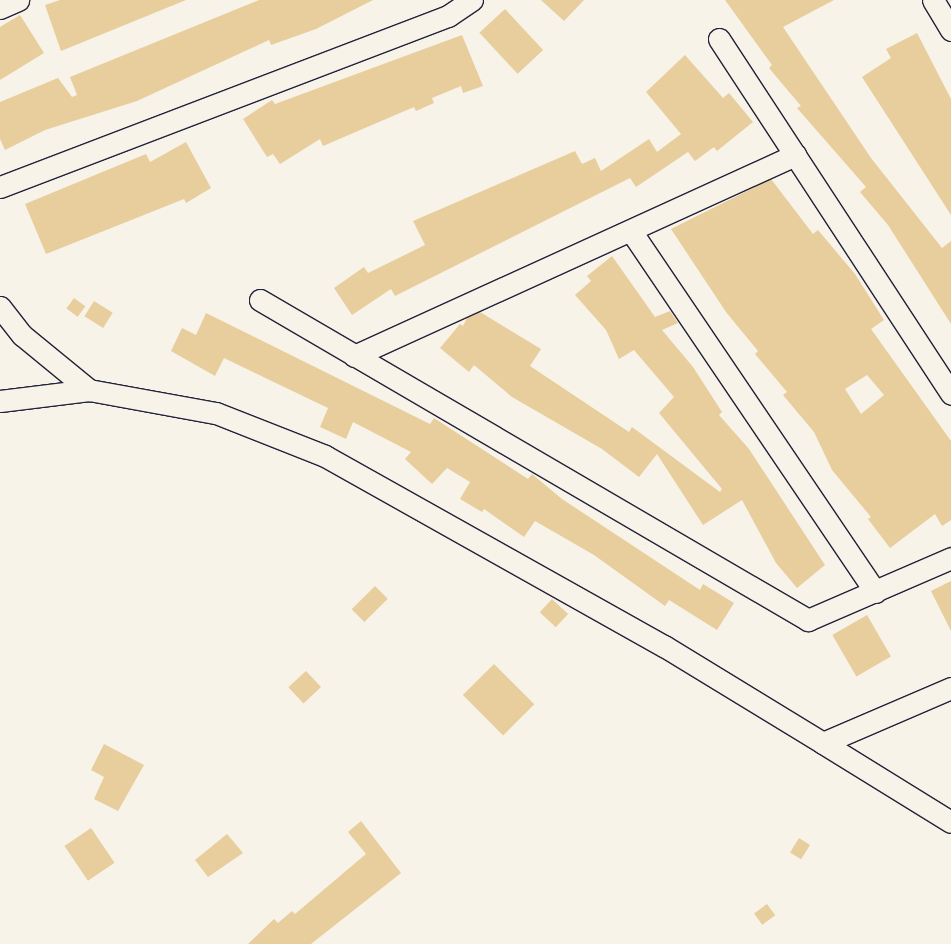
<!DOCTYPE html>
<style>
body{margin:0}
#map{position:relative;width:951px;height:944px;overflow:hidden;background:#f7f3e8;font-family:"Playpen Sans",sans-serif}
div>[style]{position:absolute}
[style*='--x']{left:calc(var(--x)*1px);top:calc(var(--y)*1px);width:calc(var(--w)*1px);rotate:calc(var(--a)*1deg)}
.building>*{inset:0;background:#e8cd9d;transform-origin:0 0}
.roads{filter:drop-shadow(1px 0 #22223b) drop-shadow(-1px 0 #22223b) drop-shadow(0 1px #22223b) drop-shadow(0 -1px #22223b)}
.minor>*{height:21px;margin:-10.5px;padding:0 10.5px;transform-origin:10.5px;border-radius:10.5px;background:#f7f3e8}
span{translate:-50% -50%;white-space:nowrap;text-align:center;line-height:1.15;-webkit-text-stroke:4px #f7f3e8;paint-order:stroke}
</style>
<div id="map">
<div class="building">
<i style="clip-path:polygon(60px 0,186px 0,61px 51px,45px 5px)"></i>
<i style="clip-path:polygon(259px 0,373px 0,316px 29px,271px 45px,269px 40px,137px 101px,45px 130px,5px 150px,0 139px,0 102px,58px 78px,72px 97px,77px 95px,70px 77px)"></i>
<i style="clip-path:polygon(541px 0,584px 0,564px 21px)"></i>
<i style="clip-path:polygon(725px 0,834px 0,783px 27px,871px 158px,942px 248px,951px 241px,951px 324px,888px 225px,860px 192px,866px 187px,797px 108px,801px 106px,769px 68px,772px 65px)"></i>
<i style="left:505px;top:9px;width:56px;height:35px;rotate:47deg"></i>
<i style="clip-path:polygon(20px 15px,44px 53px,0 80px,0 27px)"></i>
<i style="clip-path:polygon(917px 33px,951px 99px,951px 215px,862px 77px,891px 58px,886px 49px)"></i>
<i style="clip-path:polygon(462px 35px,483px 86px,463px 93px,461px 86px,432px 98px,434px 103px,416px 111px,414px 107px,323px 146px,320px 139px,280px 164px,273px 154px,267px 157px,243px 119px,272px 100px,275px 104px)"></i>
<i style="clip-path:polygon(685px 55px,723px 98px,729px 93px,753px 122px,717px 151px,714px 147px,695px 161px,688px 152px,636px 187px,630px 178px,395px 296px,391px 289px,352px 315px,334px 288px,364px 267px,368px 273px,425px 245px,413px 221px,575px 151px,582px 164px,595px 158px,601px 171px,649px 139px,657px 152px,681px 134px,646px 92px)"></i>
<i style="clip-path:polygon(186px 142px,211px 188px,186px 203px,184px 199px,46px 254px,25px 204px,146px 154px,150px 162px)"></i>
<i style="clip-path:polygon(evenodd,771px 179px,813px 234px,818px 230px,855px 274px,884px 320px,871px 329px,951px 441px,951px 520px,942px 526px,935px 514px,890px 548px,868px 519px,871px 517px,832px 470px,814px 432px,783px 395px,787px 392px,755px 354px,758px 351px,726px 312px,671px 229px,771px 179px,867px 375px,884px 395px,861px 414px,845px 389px,867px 375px)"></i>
<i style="clip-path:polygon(612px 256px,655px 317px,670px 311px,678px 323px,662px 330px,693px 367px,722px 412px,719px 415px,749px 449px,825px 565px,797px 588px,776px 563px,742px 500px,703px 525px,657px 454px,639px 477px,602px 449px,512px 397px,474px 365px,469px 372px,440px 348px,460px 324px,463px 326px,467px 318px,480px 312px,541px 349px,530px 366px,629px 432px,632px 427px,720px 492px,722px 489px,659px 413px,674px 397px,634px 350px,619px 359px,606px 330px,575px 295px,591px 281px,587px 276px)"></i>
<i style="left:74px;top:298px;width:14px;height:13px;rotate:36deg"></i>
<i style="left:94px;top:301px;width:22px;height:18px;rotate:32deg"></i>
<i style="clip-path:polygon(206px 313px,430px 424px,434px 418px,528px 479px,532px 474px,562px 499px,700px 590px,703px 584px,734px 603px,717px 630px,669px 600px,665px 606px,594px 555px,535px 521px,524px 537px,484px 509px,482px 512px,460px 499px,470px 482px,447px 468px,432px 484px,405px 459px,411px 452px,353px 422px,346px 439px,320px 427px,328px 408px,224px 358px,215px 376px,171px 351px,182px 328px,196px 335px)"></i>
<i style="clip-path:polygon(951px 581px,951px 631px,931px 591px)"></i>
<i style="left:375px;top:586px;width:18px;height:33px;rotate:45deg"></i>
<i style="left:552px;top:599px;width:22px;height:18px;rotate:43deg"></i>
<i style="left:867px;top:615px;width:48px;height:40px;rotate:60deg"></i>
<i style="left:494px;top:664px;width:57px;height:44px;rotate:45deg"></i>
<i style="left:306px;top:671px;width:22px;height:24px;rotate:47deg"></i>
<i style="clip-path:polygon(104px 744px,144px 765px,118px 811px,94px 799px,104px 777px,91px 770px)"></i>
<i style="clip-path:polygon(361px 821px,401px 873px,311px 944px,248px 944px,274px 919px,278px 923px,292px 911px,295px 914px,366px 854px,348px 832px)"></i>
<i style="left:91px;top:828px;width:42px;height:32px;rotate:56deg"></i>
<i style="clip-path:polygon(227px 834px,243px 853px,208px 877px,195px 860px)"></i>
<i style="left:799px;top:838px;width:13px;height:17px;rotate:32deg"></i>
<i style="left:767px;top:904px;width:14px;height:16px;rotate:54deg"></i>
</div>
<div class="roads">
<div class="minor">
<i style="--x:933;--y:0;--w:35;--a:59"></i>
<i style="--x:0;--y:8;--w:20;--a:-24"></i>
<i style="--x:719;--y:39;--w:424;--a:56.8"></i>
<i style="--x:0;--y:187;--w:480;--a:-20.9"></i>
<i style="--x:448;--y:16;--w:29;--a:-34"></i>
<i style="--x:631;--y:231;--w:436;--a:55.9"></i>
<i style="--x:260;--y:300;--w:635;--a:30.28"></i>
<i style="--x:808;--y:620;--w:156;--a:-23.4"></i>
<i style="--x:0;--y:307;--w:36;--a:52"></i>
<i style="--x:22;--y:335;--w:87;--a:39.4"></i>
<i style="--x:354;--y:356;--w:485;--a:-24.5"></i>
<i style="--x:0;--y:401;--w:90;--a:-7"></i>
<i style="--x:89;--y:390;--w:129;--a:10.3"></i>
<i style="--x:216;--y:413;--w:117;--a:21.5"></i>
<i style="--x:325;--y:456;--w:389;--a:29.3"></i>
<i style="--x:664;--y:646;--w:186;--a:31.4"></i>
<i style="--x:823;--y:743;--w:139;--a:-23.3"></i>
<i style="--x:823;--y:743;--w:150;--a:31.7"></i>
</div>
</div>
</div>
